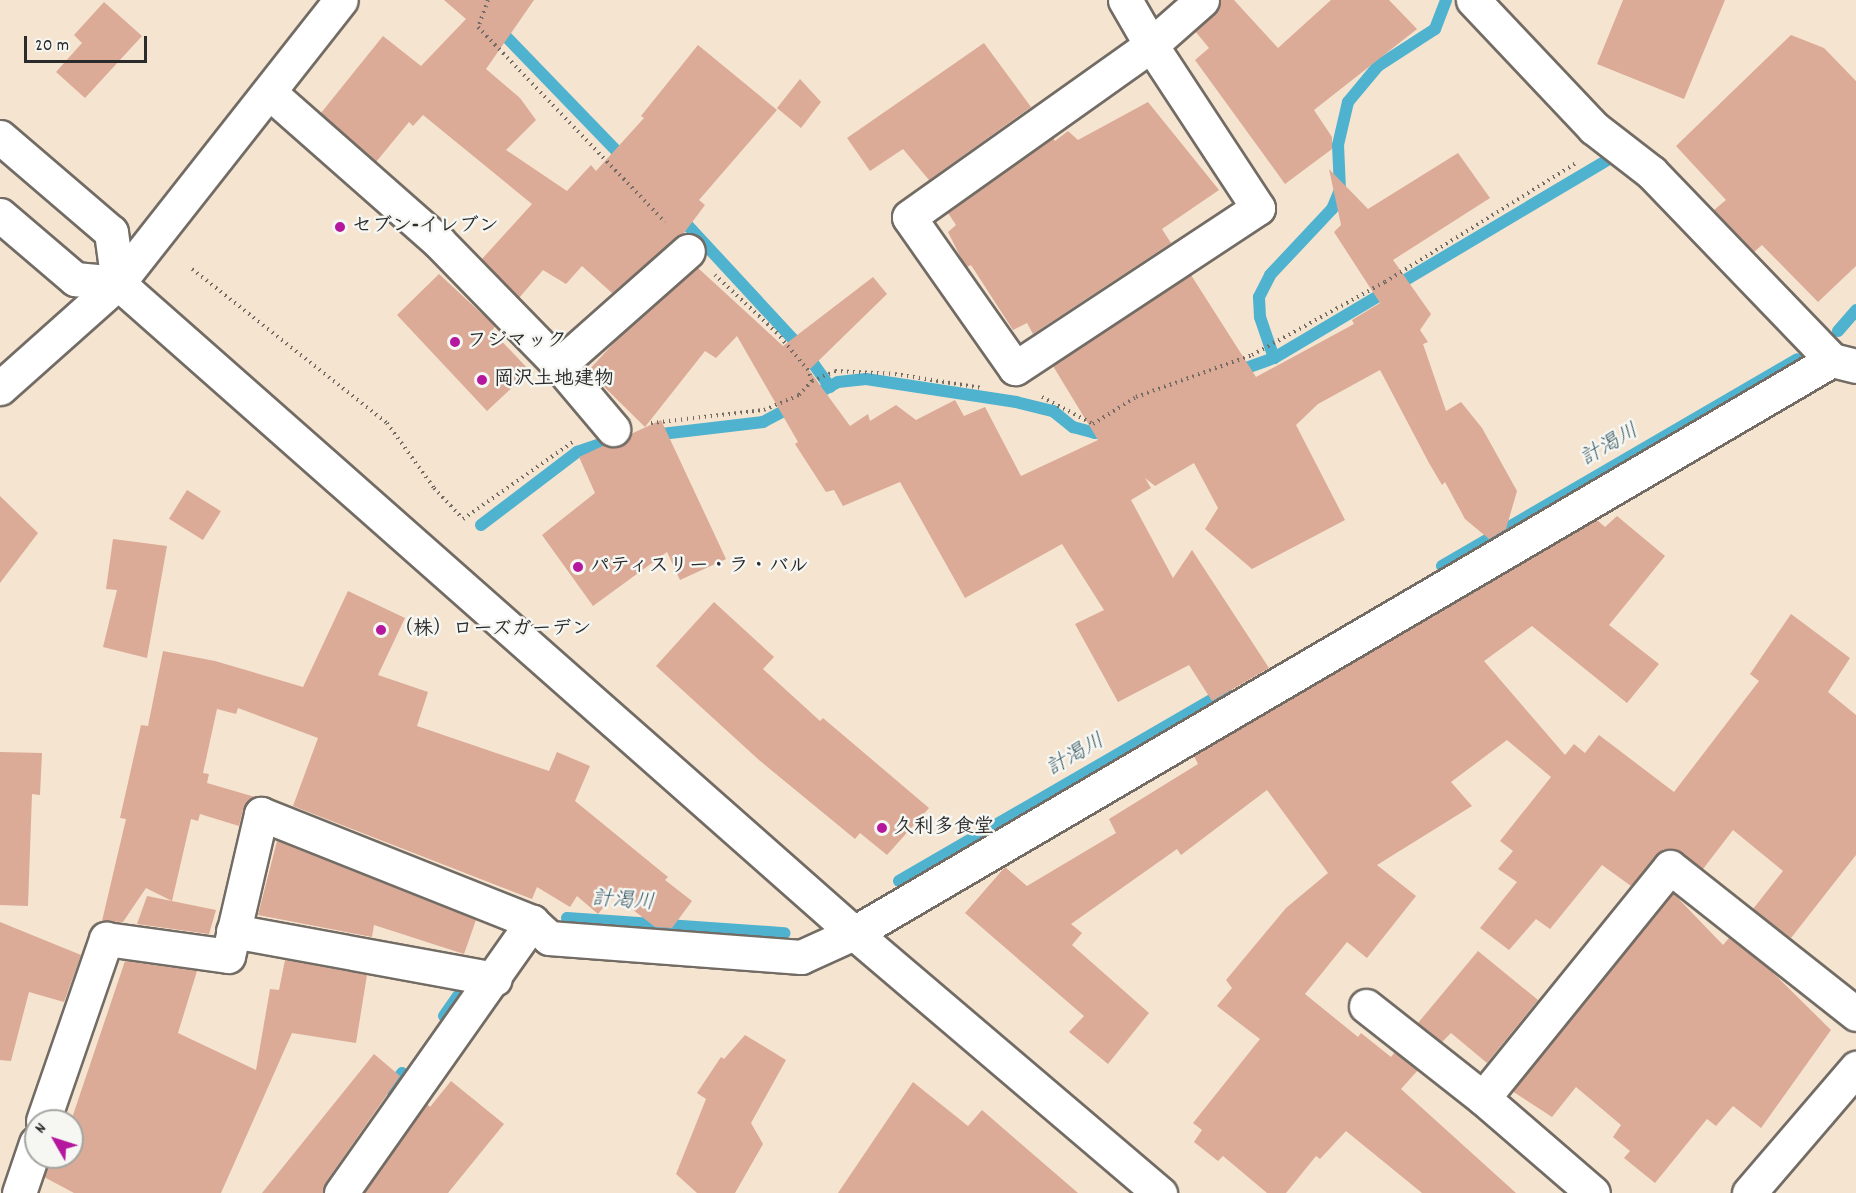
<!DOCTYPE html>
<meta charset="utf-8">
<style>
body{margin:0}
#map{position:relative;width:1856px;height:1193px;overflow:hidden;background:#f5e4d0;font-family:Dekko,"Klee One",sans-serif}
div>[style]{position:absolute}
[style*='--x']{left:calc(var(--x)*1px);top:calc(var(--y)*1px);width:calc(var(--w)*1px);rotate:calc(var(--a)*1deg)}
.stream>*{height:12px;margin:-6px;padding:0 6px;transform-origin:6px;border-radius:6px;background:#4fb2ce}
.building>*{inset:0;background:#dbab97;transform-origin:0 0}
.path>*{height:4px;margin-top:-2px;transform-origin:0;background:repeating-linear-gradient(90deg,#726c65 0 1.5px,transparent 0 6px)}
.roads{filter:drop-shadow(2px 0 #726c65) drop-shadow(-2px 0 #726c65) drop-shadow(0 2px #726c65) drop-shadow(0 -2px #726c65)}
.minor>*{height:33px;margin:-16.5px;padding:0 16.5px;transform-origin:16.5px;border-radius:16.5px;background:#fff}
.dots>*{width:16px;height:16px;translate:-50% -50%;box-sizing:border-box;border:3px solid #f6f6f2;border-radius:50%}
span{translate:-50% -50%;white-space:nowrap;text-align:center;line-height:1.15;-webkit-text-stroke:5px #f6f6f2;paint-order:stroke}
.poi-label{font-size:20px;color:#2b2b2b;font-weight:700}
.left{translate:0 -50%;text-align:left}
.water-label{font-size:21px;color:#385a64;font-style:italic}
.north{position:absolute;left:24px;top:1109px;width:60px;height:60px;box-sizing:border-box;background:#f6f6f2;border:2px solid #a5a5a2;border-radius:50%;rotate:309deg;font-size:16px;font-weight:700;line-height:24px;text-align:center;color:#2b2b2b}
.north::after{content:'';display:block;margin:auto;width:21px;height:27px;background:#b5179e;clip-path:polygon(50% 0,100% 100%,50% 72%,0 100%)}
.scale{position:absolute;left:24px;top:36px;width:123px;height:27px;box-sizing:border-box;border:3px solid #2b2b2b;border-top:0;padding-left:8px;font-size:18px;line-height:21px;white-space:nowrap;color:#2b2b2b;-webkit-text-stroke:4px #f6f6f2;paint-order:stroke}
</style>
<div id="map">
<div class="stream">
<i style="--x:503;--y:0;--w:25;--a:113"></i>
<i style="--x:493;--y:23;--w:193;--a:46"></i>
<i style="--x:678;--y:215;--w:187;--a:47.2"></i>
<i style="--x:805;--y:352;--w:43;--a:54.5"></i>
<i style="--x:1838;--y:331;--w:28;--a:-49"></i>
<i style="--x:1274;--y:358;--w:390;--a:-30.7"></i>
<i style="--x:1235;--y:372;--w:41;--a:-19.7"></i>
<i style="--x:1274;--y:358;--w:43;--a:-108.9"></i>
<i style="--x:1260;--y:317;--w:20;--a:-93"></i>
<i style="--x:1259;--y:297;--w:25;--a:-63"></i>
<i style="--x:1270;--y:275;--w:91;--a:-46.8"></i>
<i style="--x:1332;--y:209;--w:21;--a:-67"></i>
<i style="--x:1340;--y:190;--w:45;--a:-92.5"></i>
<i style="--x:1338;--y:145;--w:44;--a:-76.9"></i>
<i style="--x:1348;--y:102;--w:47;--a:-50.2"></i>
<i style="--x:1378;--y:66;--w:68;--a:-33"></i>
<i style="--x:1435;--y:29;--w:31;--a:-69"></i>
<i style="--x:809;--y:398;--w:33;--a:-29"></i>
<i style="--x:838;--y:382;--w:28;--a:-6"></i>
<i style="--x:866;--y:379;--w:152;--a:8.7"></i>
<i style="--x:1016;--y:402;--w:38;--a:14"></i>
<i style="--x:1053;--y:411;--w:26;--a:39"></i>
<i style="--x:1073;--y:427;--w:23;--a:15"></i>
<i style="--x:1095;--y:433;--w:13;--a:-27"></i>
<i style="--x:653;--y:435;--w:111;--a:-6.7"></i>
<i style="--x:763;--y:422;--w:34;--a:-28"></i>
<i style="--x:481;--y:525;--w:121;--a:-37.2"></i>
<i style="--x:577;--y:452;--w:43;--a:-18.9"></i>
<i style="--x:1442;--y:566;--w:411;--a:-30.2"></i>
<i style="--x:899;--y:881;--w:377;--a:-30.1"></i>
<i style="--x:567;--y:918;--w:218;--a:4"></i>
<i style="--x:444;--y:1016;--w:28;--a:-55"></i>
<i style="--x:390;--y:1089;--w:20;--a:-53"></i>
</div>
<div class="building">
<i style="clip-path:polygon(444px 0,534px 0,486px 69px,520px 98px,536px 120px,506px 150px,567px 191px,591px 165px,596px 171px,644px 118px,641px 116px,698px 45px,777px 110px,699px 200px,705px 205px,684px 233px,612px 293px,582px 266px,566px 284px,543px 270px,519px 298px,482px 259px,532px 204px,423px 115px,413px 126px,409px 122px,376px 162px,321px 113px,383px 36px,421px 66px,466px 19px)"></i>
<i style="clip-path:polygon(1220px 0,1234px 0,1278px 48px,1331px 0,1389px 0,1417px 29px,1314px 110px,1332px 137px,1332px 149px,1285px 184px,1195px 60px,1209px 48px,1195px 31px,1215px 14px)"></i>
<i style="clip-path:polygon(1623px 0,1725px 0,1684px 99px,1597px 64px)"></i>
<i style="clip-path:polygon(104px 2px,142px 36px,85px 98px,56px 72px,82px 43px,74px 35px)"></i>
<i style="clip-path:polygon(1791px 35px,1824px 48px,1856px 81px,1856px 266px,1818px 302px,1762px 245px,1754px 252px,1714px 210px,1726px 200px,1676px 146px)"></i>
<i style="clip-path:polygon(984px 43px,1031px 107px,929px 180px,903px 149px,870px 171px,847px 138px)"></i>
<i style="clip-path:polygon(800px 79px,821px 102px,801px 128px,777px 108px)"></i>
<i style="clip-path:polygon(1148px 102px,1219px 190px,1162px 229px,1171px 243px,1033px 334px,1027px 323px,1013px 330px,971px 265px,967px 267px,963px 262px,948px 232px,956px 225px,948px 213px,1053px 138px,1055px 141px,1068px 131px,1078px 140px)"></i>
<i style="clip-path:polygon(1458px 153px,1490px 198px,1393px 260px,1431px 314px,1420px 330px,1428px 342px,1423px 344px,1446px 411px,1461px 402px,1482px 428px,1517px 491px,1506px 529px,1489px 539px,1465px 519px,1445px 482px,1442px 485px,1429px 463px,1380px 370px,1318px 404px,1296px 425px,1345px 520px,1252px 569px,1205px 529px,1218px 508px,1194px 463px,1155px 486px,1145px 478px,1151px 488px,1131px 500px,1173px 578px,1192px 550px,1269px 668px,1212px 701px,1189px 665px,1118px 702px,1075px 624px,1104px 610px,1062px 544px,965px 598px,900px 482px,843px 506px,834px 490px,826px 492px,795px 444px,798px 442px,737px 336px,716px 358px,705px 351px,645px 427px,588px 371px,622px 334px,698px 268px,783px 346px,873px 277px,887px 294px,809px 370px,850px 426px,868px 414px,870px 421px,896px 405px,916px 420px,955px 400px,964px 416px,985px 407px,1021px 476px,1098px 440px,1053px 366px,1191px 275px,1256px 377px,1354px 324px,1352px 320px,1380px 303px,1334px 232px,1341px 225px,1329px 169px,1368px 209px)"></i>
<i style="clip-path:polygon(439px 274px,495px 326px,492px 331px,530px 371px,487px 411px,397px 315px)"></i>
<i style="clip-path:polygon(661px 420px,726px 559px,680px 580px,667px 552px,593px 606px,542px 535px,595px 493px,579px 457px,605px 445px,617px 447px,631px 434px)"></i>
<i style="left:187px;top:490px;width:40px;height:34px;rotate:32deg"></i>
<i style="clip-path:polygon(0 496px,38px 533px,0 583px)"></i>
<i style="clip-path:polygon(1617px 516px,1665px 556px,1609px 625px,1659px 664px,1627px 703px,1532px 626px,1484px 661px,1565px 755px,1574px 744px,1585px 753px,1599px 735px,1674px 792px,1759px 681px,1750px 674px,1791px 614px,1850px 658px,1828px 692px,1856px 715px,1856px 855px,1791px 938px,1753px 909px,1783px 871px,1733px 830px,1703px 869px,1681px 852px,1664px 849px,1631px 886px,1602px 865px,1550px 929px,1536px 919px,1509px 950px,1480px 928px,1517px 882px,1498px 869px,1513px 851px,1500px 841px,1551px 777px,1507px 740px,1451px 782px,1472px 806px,1377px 865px,1416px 896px,1367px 958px,1347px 942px,1305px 994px,1358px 1037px,1361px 1033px,1391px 1057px,1395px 1052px,1418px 1070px,1401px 1089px,1516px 1193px,1422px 1193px,1346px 1131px,1320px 1159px,1316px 1156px,1286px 1193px,1267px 1193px,1223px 1156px,1218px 1161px,1194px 1142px,1202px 1130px,1193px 1123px,1260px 1039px,1217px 1006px,1232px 988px,1226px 980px,1286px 908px,1328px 873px,1267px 790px,1181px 855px,1177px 849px,1071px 924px,1082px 933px,1072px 945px,1149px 1013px,1108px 1064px,1069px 1032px,1084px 1016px,965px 913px,1005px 867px,1027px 886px,1116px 833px,1109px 819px,1198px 764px,1194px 756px,1597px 520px,1605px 527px)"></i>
<i style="clip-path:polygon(113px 539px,167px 546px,147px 658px,103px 647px,117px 590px,106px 589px)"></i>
<i style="clip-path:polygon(348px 591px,405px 618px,378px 675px,428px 692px,417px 726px,549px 771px,557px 752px,590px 766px,575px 801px,668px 877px,665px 880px,692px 901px,672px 928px,655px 927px,614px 895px,598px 914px,577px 896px,570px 907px,537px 887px,532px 899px,293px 806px,318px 738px,238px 708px,236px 714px,217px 709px,203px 773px,209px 774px,207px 783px,255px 797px,243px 809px,239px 826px,200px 814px,198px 821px,191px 819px,172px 901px,146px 888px,123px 922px,102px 921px,126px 819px,120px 818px,141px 725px,148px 726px,163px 651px,215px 661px,303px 687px)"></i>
<i style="clip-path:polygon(714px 602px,774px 657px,763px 669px,820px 721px,823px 718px,929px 808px,887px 855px,860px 833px,855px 839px,759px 760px,656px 666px)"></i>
<i style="clip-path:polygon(0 752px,42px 753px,40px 795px,32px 794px,28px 906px,0 905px)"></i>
<i style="clip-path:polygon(277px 841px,476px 920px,464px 954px,374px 925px,372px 937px,258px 915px)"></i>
<i style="clip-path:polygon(1673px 893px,1723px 945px,1729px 938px,1768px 968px,1831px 1030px,1761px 1128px,1733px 1106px,1716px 1126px,1707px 1119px,1655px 1183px,1624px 1158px,1630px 1151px,1613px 1137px,1621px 1125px,1576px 1087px,1552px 1117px,1512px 1091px)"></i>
<i style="clip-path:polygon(147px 896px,216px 910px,209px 934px,137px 924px)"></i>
<i style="clip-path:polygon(0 922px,81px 955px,64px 1002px,29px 992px,11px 1061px,0 1060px)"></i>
<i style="clip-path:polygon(1478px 951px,1538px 1000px,1487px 1063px,1451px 1033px,1442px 1042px,1418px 1023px)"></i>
<i style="clip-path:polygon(285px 960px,367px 975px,356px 1043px,292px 1033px,221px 1193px,74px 1193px,44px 1177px,51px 1157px,72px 1157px,72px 1121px,67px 1121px,71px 1121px,125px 961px,197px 971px,178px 1033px,256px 1070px,270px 989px,279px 990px)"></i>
<i style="clip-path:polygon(745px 1035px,786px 1060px,751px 1123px,763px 1144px,735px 1193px,697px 1193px,676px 1174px,706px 1099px,697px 1093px,721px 1057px,724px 1059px)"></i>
<i style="clip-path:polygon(374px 1054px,400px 1076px,326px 1182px,323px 1193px,262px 1193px)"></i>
<i style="clip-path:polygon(451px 1081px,504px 1124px,448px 1193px,364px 1193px,427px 1104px,430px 1107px)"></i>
<i style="clip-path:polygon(913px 1082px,968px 1126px,982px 1110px,1078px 1193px,838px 1193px)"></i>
</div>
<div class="path">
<i style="--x:488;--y:0;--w:29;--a:110"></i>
<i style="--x:478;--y:27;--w:270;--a:46.2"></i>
<i style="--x:192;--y:269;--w:248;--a:38.3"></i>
<i style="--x:387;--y:423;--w:80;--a:54.1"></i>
<i style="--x:434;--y:488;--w:42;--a:46.9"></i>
<i style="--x:463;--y:519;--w:136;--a:-35.1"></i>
<i style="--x:812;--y:381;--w:25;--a:-23"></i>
<i style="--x:835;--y:371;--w:60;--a:2.9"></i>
<i style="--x:895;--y:374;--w:88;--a:9.1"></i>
<i style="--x:1042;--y:397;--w:58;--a:27.9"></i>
<i style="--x:1093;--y:424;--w:51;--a:-32.1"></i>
<i style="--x:1136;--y:397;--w:123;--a:-19.9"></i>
<i style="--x:1252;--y:355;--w:152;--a:-28.8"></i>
<i style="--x:1385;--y:282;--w:227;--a:-31.9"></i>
<i style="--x:651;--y:423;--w:114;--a:-6.6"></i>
<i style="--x:764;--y:410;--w:38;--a:-23"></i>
<i style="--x:799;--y:395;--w:19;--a:-47"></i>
<i style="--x:812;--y:381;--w:12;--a:-110"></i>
<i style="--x:808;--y:370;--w:48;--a:-130"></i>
<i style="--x:777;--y:333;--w:85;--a:-136.9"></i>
</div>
<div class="roads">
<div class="minor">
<i style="--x:1125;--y:0;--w:52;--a:60"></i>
<i style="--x:1151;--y:45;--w:195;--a:56.7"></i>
<i style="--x:1258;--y:208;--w:291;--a:146.6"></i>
<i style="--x:1015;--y:368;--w:184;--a:-125.1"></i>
<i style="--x:909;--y:217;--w:297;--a:-35.4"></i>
<i style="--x:1151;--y:45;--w:68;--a:-41.4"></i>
<i style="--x:1473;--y:0;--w:176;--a:46.6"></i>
<i style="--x:1594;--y:128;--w:72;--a:37.7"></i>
<i style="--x:1651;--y:172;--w:261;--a:46.1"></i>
<i style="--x:1832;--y:360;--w:25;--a:14"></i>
<i style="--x:270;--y:93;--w:225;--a:41.4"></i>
<i style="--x:439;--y:242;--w:172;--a:45.7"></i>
<i style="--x:559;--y:365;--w:84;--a:49.8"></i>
<i style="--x:0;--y:137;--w:146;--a:40.6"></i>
<i style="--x:111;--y:232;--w:51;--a:82.2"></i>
<i style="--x:0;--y:215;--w:99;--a:40.5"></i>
<i style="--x:75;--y:279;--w:43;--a:5.3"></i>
<i style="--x:118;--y:283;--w:982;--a:41.45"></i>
<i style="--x:854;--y:933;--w:402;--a:40.4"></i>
<i style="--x:559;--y:365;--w:172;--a:-41.5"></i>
<i style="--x:0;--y:388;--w:158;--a:-41.7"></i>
<i style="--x:118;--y:283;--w:360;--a:-51.8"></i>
<i style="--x:233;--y:931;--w:266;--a:10.4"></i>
<i style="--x:1366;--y:1006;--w:149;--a:38.2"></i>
<i style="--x:1483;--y:1098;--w:145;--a:40.8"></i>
<i style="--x:1483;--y:1098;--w:297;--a:-51"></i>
<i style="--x:1670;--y:867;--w:237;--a:38.3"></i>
<i style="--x:43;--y:1121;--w:193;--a:-70.9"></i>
<i style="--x:106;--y:939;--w:123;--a:7.9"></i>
<i style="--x:228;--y:956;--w:146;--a:-76.9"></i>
<i style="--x:261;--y:814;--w:292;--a:21.7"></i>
<i style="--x:19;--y:1193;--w:53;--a:-71.2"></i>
<i style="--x:341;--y:1193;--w:332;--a:-54.8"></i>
<i style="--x:532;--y:922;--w:23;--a:43"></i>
<i style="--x:549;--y:938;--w:253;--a:4.3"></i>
<i style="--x:801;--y:957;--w:58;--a:-24.4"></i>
<i style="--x:854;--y:933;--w:1133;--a:-30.37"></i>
<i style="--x:1749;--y:1193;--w:165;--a:-49.4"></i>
</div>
</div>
<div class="dots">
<i style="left:340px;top:227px;background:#b5179e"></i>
<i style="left:455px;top:342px;background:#b5179e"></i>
<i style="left:482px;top:380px;background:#b5179e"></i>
<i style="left:578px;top:567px;background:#b5179e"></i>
<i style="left:381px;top:630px;background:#b5179e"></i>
<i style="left:882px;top:828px;background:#b5179e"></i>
</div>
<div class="poi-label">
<span class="left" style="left:352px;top:227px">セブン-イレブン</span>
<span class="left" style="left:467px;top:342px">フジマック</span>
<span class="left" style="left:494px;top:380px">岡沢土地建物</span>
<span class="left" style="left:590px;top:567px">パティスリー・ラ・バル</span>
<span class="left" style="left:393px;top:630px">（株）ローズガーデン</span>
<span class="left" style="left:894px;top:828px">久利多食堂</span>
</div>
<div class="water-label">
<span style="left:1610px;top:446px;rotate:-30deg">計渇川</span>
<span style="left:1076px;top:756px;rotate:-30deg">計渇川</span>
<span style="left:623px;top:902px;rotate:4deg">計渇川</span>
</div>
<div class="north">N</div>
<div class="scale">20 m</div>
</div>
